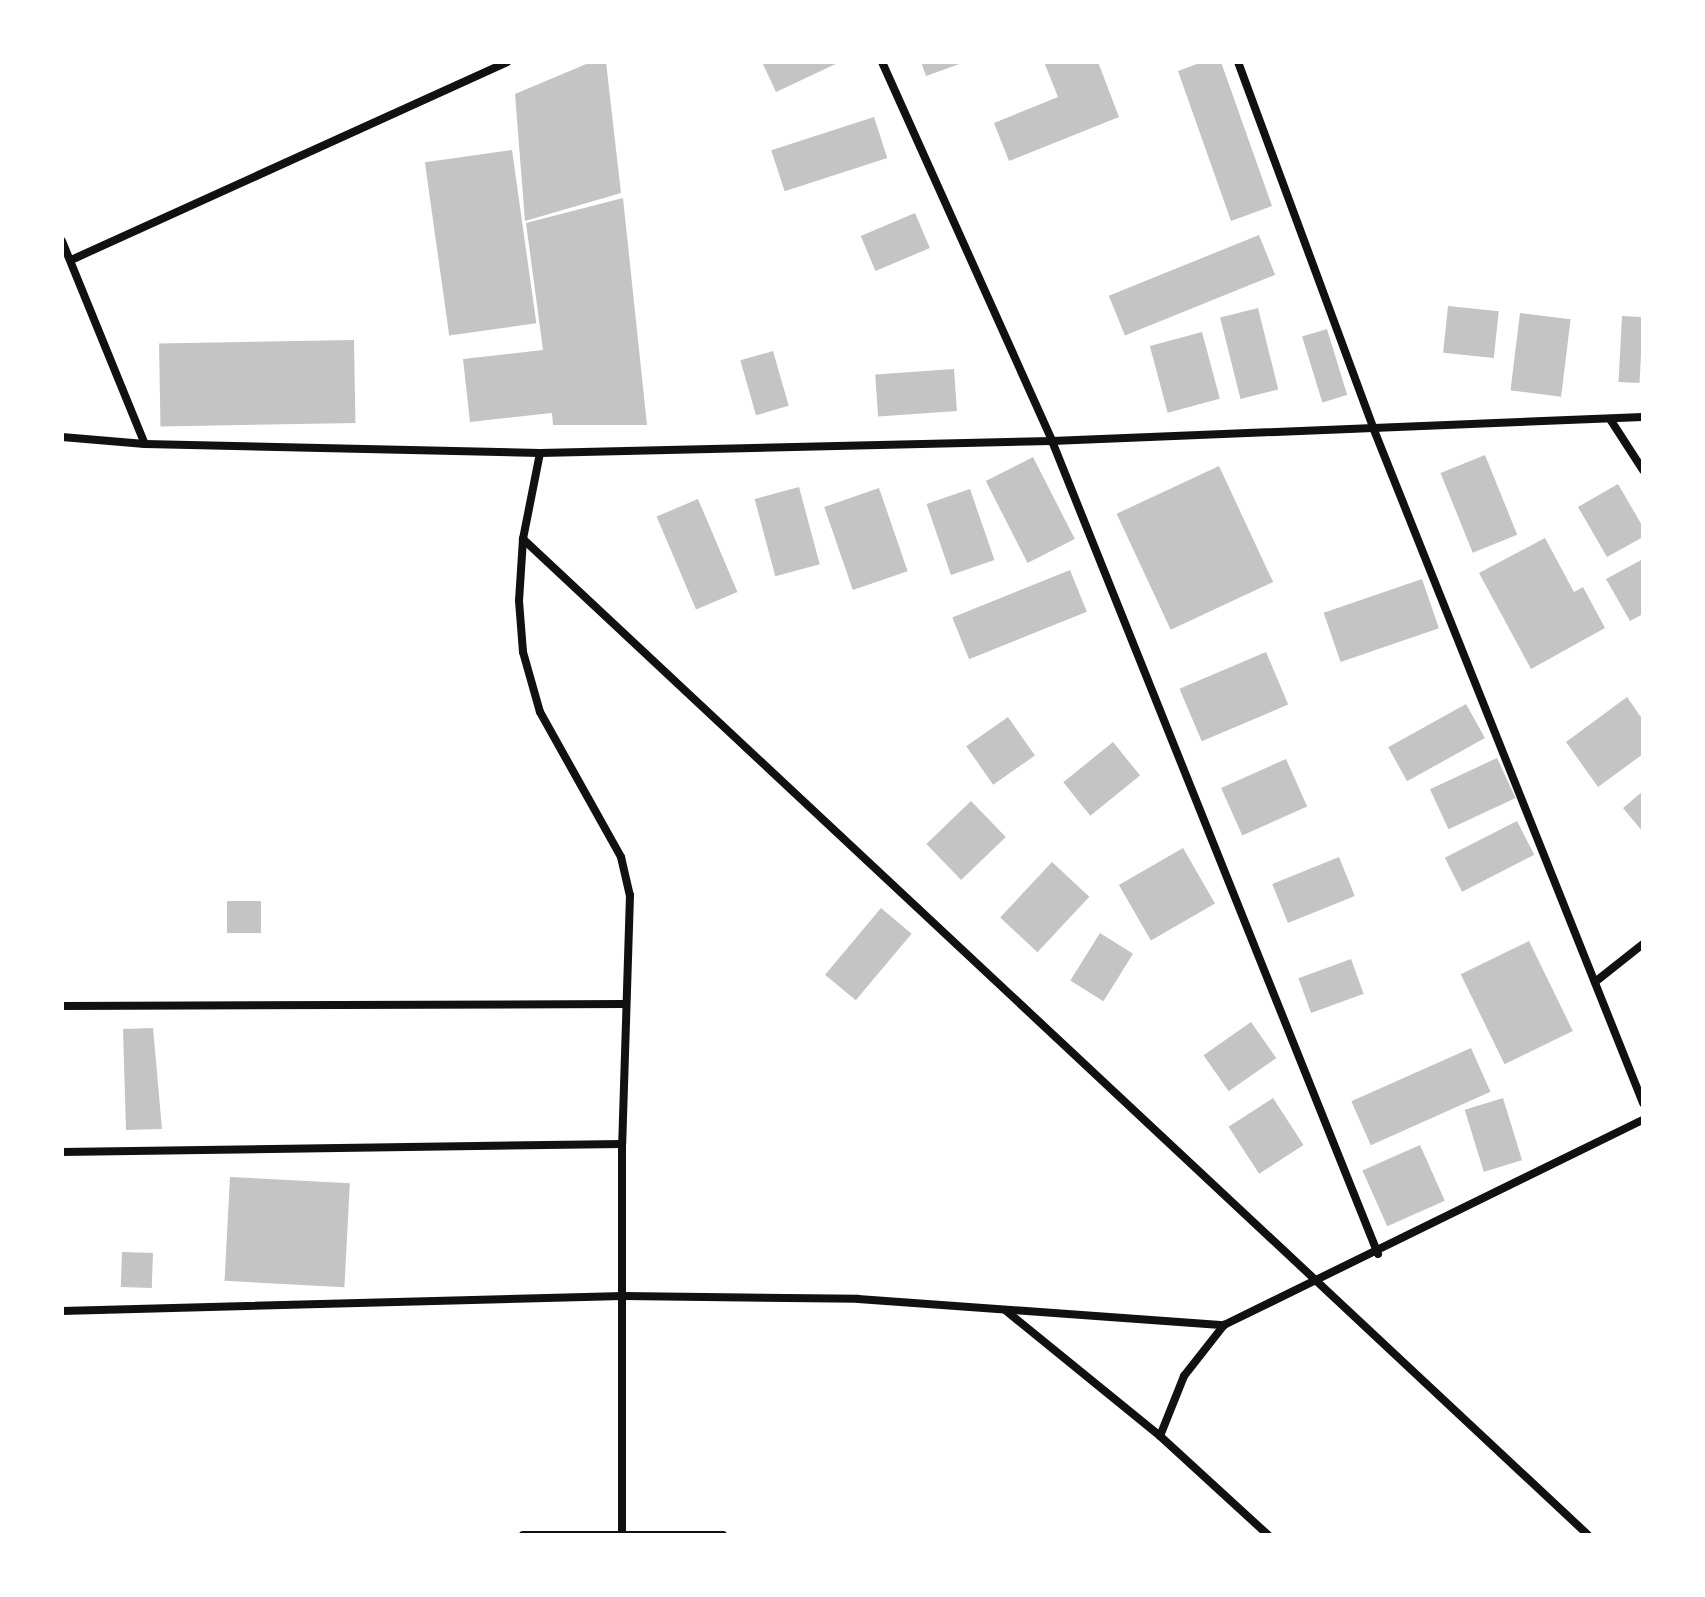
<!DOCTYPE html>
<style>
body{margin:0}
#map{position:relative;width:1705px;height:1597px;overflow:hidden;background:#fff;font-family:"Public Sans",sans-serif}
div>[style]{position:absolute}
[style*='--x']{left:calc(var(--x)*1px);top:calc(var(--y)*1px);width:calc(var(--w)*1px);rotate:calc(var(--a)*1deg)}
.building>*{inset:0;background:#c4c4c4;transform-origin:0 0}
.minor>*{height:8px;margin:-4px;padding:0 4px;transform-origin:4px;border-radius:4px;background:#111}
span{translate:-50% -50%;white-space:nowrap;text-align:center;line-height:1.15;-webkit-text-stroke:8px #fff;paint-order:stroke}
.frame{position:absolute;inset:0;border:64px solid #fff;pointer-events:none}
</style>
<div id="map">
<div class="building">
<i style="clip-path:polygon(591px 62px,606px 62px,621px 193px,525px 221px,515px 94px)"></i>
<i style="clip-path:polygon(762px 62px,840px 62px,776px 92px)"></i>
<i style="clip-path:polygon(921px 62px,965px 62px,926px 76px)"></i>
<i style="clip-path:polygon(1044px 62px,1098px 62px,1119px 117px,1009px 161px,994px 123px,1058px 97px)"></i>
<i style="clip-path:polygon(1202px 62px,1221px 62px,1272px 206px,1231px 221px,1178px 71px)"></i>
<i style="left:874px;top:117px;width:43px;height:108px;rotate:72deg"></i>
<i style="left:512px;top:150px;width:175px;height:88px;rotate:82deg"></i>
<i style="clip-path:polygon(623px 198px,647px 425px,553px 425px,552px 413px,470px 422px,463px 359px,543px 350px,526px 223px)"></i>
<i style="left:915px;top:213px;width:38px;height:59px;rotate:67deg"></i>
<i style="left:1259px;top:235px;width:43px;height:162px;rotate:68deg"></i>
<i style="left:1448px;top:306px;width:51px;height:47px;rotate:6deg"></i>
<i style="left:1258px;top:308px;width:84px;height:39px;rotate:76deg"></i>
<i style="left:1520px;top:313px;width:51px;height:78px;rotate:7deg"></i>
<i style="left:1622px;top:316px;width:21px;height:66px;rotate:3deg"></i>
<i style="left:1327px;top:329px;width:69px;height:26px;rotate:73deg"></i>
<i style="left:1202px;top:332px;width:69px;height:54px;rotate:75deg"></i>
<i style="left:354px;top:340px;width:83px;height:195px;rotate:89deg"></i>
<i style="left:773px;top:351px;width:57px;height:34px;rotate:74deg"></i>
<i style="left:954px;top:369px;width:42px;height:79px;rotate:86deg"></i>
<i style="left:1485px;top:455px;width:86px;height:48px;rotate:68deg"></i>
<i style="left:1033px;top:457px;width:92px;height:53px;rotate:63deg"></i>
<i style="left:1219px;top:466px;width:128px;height:113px;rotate:65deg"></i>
<i style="clip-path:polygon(1618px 484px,1643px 527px,1643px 537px,1607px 557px,1578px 507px)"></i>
<i style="left:799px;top:487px;width:80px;height:46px;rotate:75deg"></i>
<i style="left:879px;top:488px;width:88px;height:58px;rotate:71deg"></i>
<i style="left:970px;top:489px;width:75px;height:46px;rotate:71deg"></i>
<i style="left:698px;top:499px;width:101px;height:45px;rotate:67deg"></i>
<i style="clip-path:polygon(1545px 538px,1574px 592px,1583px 587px,1605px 628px,1531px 669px,1479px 573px)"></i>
<i style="clip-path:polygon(1643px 559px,1643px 614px,1630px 621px,1606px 579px)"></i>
<i style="left:1070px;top:570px;width:45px;height:127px;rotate:68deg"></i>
<i style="left:1422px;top:579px;width:52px;height:104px;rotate:71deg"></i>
<i style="left:1266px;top:652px;width:57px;height:94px;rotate:67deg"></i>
<i style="clip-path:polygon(1627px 697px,1643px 720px,1643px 754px,1598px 787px,1566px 742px)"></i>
<i style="left:1466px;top:704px;width:39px;height:89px;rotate:61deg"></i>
<i style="left:1008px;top:717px;width:47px;height:51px;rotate:55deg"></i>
<i style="left:1113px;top:742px;width:43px;height:64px;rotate:51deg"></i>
<i style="left:1497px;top:758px;width:44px;height:74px;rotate:65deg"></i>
<i style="left:1286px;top:759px;width:52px;height:71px;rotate:66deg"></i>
<i style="clip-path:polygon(1643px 791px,1643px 832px,1623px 808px)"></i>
<i style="left:971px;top:801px;width:50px;height:62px;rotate:46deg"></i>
<i style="left:1517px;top:821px;width:38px;height:81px;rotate:63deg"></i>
<i style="left:1183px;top:848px;width:64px;height:74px;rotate:60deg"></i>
<i style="left:1339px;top:857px;width:42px;height:72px;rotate:68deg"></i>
<i style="left:1052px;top:862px;width:51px;height:76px;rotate:43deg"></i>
<i style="left:261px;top:901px;width:32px;height:34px;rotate:90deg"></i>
<i style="left:881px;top:908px;width:40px;height:87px;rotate:40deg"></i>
<i style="left:1100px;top:933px;width:39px;height:56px;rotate:32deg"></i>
<i style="left:1529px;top:941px;width:100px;height:76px;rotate:64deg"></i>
<i style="left:1351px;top:959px;width:37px;height:56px;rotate:70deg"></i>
<i style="left:1251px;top:1022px;width:44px;height:58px;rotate:55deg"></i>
<i style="clip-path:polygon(153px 1028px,162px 1129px,126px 1130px,123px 1029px)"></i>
<i style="left:1471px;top:1048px;width:48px;height:131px;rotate:66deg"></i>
<i style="left:1273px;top:1098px;width:56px;height:53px;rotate:57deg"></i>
<i style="left:1503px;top:1098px;width:65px;height:40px;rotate:73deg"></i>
<i style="left:1420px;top:1145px;width:61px;height:63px;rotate:66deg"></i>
<i style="left:230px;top:1177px;width:120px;height:104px;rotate:3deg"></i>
<i style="left:122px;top:1252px;width:31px;height:35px;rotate:2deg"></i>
</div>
<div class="minor">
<i style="--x:882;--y:62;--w:415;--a:65.8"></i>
<i style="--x:1052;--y:441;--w:876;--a:68.15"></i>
<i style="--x:1238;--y:62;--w:392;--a:69.7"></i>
<i style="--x:1374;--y:430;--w:725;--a:68.21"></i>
<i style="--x:62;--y:241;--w:219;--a:67.8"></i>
<i style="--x:71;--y:260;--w:479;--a:-24.4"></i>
<i style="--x:1610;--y:419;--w:61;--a:57.1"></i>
<i style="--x:62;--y:437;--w:83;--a:4.8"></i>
<i style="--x:145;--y:444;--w:395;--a:1.3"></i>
<i style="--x:540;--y:453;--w:512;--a:-1.34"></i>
<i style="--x:1052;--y:441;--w:591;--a:-2.33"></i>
<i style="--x:540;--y:453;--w:88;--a:101.2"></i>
<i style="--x:523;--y:539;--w:62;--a:93.7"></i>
<i style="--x:519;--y:601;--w:51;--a:85.5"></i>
<i style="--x:523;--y:652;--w:62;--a:74.2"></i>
<i style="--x:540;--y:712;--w:166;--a:60.8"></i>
<i style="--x:621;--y:857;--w:39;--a:77"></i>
<i style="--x:630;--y:895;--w:249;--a:91.8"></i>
<i style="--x:622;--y:1144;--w:391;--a:90"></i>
<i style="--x:523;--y:539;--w:1458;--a:43.08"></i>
<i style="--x:1595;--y:982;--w:61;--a:-38.4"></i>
<i style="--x:62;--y:1006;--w:563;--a:-0.2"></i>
<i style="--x:62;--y:1152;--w:560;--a:-0.82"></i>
<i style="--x:1005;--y:1310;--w:200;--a:39.1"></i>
<i style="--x:1160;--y:1436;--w:147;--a:42.5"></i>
<i style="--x:62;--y:1311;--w:561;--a:-1.53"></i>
<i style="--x:623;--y:1296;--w:235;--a:0.7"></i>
<i style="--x:858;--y:1299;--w:367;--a:4.1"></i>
<i style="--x:1224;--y:1325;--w:466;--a:-26.1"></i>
<i style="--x:1160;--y:1436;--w:65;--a:-68.2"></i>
<i style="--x:1184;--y:1376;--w:65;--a:-51.9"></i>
<i style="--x:523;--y:1535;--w:200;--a:0"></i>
</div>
<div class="frame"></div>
</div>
